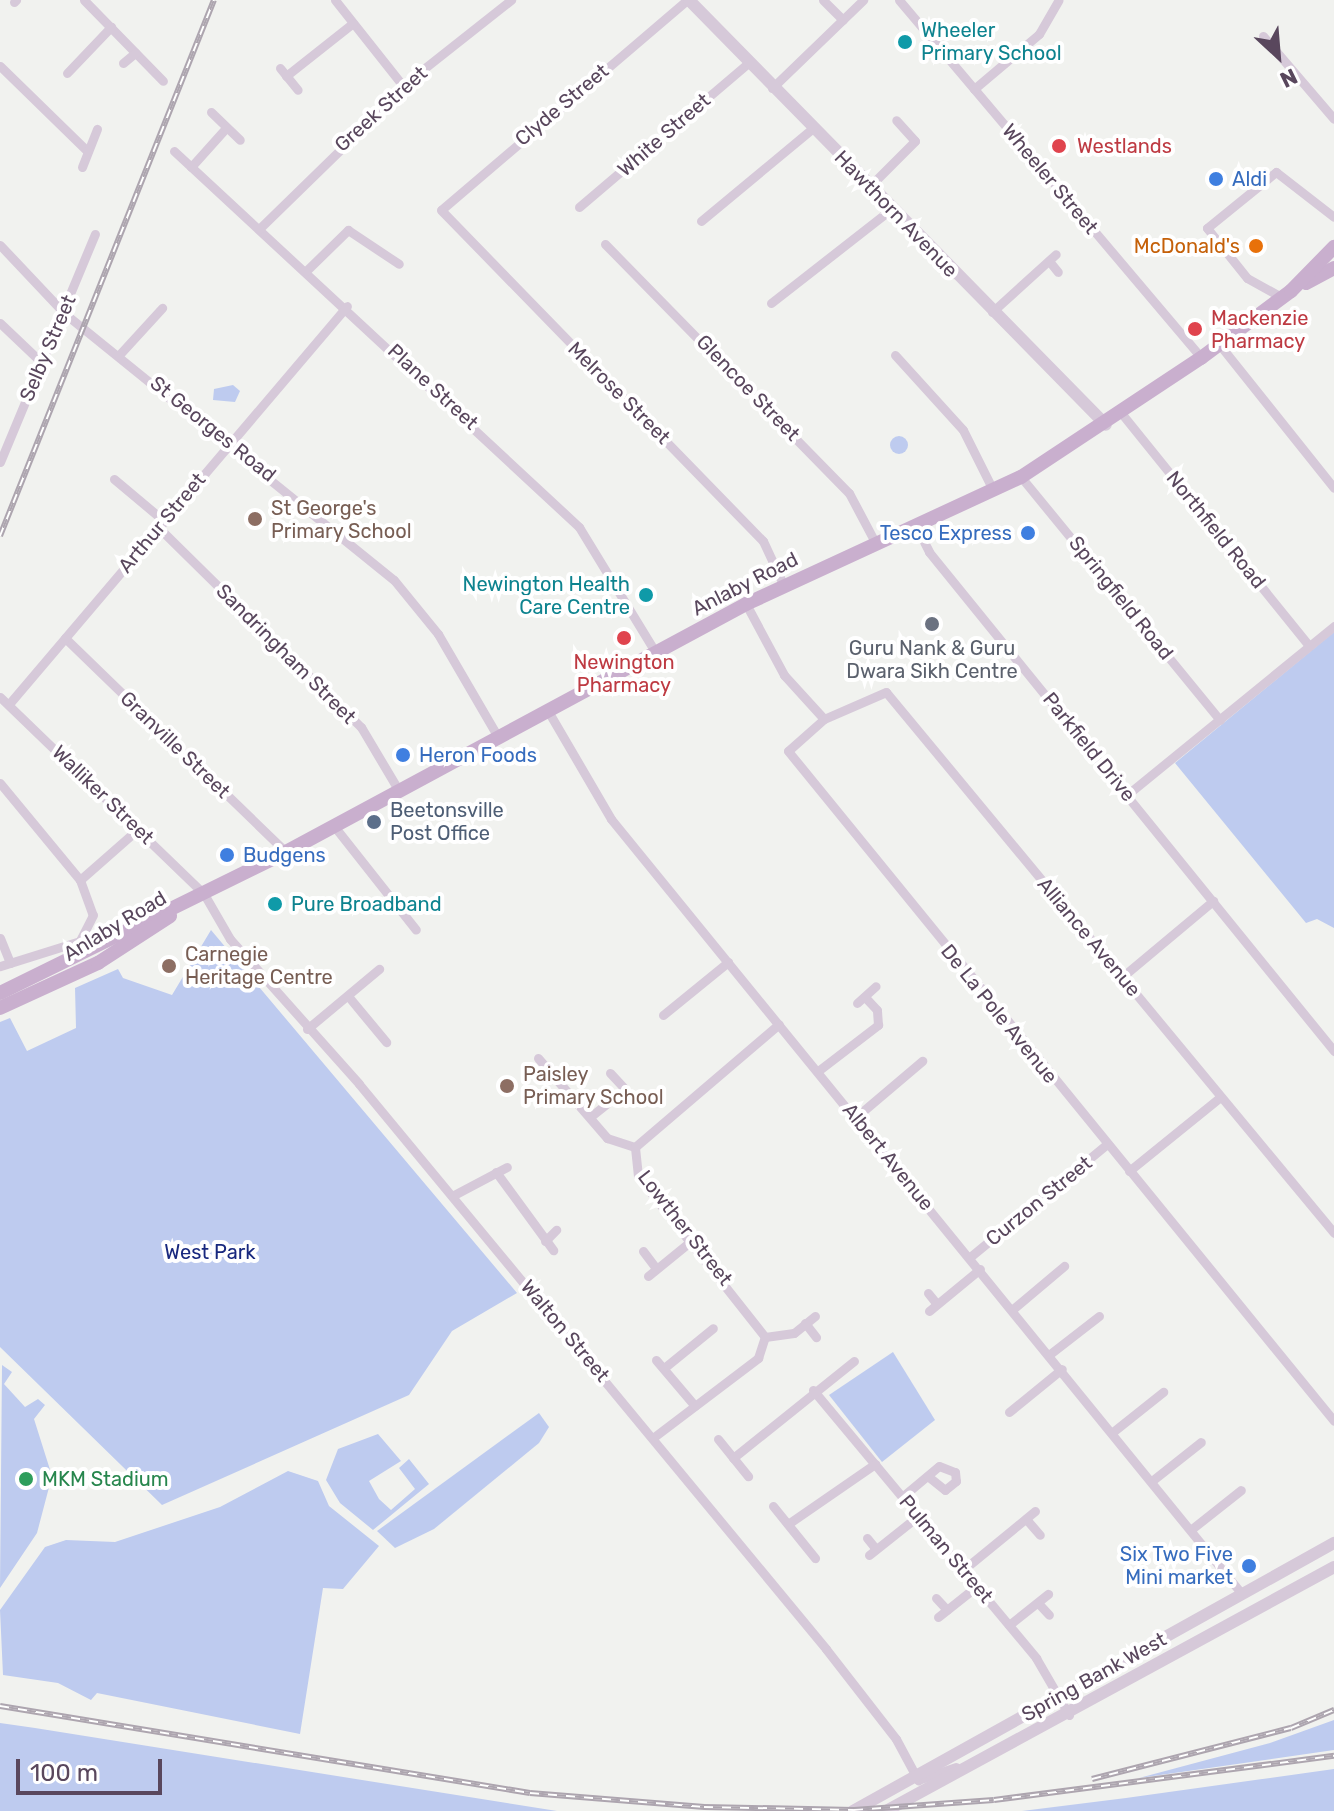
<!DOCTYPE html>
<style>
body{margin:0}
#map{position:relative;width:1334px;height:1811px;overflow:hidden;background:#f1f2ef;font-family:Rubik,sans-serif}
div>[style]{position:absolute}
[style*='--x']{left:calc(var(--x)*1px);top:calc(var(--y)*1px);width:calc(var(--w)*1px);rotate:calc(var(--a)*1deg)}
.green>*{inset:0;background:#becbef}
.round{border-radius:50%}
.minor>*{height:9px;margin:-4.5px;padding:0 4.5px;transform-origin:4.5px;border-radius:4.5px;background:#d6c9d9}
.tertiary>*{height:12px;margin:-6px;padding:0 6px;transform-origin:6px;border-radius:6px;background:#d6c9d9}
.primary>*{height:14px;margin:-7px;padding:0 7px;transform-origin:7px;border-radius:7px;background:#c9afce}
.rail>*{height:6px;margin-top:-3px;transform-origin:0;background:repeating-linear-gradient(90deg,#fff 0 9px,#ada5af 0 18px);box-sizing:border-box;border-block:2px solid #ada5af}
.dots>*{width:22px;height:22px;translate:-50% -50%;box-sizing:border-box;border:4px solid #fff;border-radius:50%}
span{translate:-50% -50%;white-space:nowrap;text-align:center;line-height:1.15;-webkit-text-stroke:8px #fff;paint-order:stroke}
.culture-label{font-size:20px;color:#0d838f}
.left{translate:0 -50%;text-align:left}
.right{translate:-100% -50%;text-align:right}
.street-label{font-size:20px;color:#59475d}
.health-label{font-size:20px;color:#be3a42}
.shop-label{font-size:20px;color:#366cbe}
.food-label{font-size:20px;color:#c56008}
.education-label{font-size:20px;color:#785e54}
.worship-label{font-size:20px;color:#5b616d}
.service-label{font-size:20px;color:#4e5e75}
.park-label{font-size:20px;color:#18287e}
.leisure-label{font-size:20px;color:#27864d}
.north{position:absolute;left:1238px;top:16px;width:80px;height:80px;-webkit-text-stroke:6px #fff;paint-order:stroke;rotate:154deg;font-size:22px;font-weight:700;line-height:32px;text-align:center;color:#59475d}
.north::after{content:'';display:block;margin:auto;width:28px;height:36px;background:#59475d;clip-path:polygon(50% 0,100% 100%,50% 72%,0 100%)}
.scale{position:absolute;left:16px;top:1759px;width:146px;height:36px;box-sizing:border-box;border:4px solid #59475d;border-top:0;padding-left:10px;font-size:24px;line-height:28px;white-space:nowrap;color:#59475d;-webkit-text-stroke:6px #fff;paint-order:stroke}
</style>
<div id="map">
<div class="green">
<i style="clip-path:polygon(233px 385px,240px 391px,235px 402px,213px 400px,214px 389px)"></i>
<i class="round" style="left:890px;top:436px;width:18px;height:18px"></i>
<i style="clip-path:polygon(1334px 632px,1334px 928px,1317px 919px,1306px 923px,1175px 763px)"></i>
<i style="clip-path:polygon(211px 930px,517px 1293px,452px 1331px,409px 1395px,162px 1505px,0 1347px,0 1022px,10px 1018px,27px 1051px,76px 1028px,75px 988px,118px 969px,123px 978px,172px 995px)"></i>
<i style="clip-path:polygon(893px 1352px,935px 1420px,882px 1462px,829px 1395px)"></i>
<i style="clip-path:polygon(2px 1365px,12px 1372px,4px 1384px,25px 1407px,38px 1399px,45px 1405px,34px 1419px,52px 1476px,37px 1533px,0 1588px)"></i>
<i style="clip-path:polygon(539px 1413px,549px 1427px,539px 1443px,434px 1529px,395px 1548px,377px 1531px)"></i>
<i style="clip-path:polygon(378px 1434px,401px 1461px,369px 1481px,379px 1499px,391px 1510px,415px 1489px,399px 1468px,409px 1459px,429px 1484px,373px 1530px,340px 1503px,326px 1480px,338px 1449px)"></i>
<i style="clip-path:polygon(288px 1471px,318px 1481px,329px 1506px,379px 1546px,343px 1589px,323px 1588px,300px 1734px,97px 1693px,91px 1700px,58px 1683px,3px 1675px,0 1610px,45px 1547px,66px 1540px,115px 1542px,220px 1507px)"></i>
<i style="clip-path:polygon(1334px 1720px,1334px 1750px,1139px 1778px,1270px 1743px)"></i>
<i style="clip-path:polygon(0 1723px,35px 1728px,557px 1811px,0 1811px)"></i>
<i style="clip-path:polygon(1334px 1769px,1334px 1811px,1022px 1811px,1126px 1798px)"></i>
</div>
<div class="minor">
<i style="--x:84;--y:0;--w:113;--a:45.7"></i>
<i style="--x:335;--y:0;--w:111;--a:51.6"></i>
<i style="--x:687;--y:0;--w:323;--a:139.5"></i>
<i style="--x:441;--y:210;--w:462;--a:45.8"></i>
<i style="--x:763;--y:541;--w:50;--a:65"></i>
<i style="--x:823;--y:0;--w:28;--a:45"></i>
<i style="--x:899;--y:0;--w:468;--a:49.8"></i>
<i style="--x:14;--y:2;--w:3;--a:-45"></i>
<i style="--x:1263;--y:36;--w:109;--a:49.5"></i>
<i style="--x:123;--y:63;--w:16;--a:-40"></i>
<i style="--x:0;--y:66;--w:120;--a:44.3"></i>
<i style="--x:280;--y:68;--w:28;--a:51"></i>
<i style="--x:67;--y:73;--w:64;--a:-46.3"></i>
<i style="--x:286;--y:76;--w:85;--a:-38.3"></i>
<i style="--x:772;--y:88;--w:127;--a:-44"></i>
<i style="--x:974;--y:89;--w:85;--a:-40.2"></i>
<i style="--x:1039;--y:34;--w:39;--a:-60"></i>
<i style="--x:211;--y:112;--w:40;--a:44"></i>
<i style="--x:174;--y:151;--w:553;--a:42.87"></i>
<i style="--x:579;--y:527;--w:148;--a:58.6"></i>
<i style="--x:82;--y:167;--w:41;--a:-68.5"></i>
<i style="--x:191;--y:167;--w:52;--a:-48.1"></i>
<i style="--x:869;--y:187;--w:65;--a:-45"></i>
<i style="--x:915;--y:141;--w:28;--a:-132"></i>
<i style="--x:579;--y:207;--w:222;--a:-40.4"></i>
<i style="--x:701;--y:221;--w:144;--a:-39.7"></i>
<i style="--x:259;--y:229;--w:226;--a:-44.3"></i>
<i style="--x:421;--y:71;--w:115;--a:-38.3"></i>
<i style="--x:605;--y:244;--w:349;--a:45.6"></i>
<i style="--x:849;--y:493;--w:58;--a:62.1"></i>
<i style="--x:0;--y:245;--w:93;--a:46.7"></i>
<i style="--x:64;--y:313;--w:424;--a:39"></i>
<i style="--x:394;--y:580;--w:70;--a:50.8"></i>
<i style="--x:438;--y:634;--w:121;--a:59.8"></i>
<i style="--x:1049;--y:261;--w:14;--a:51"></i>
<i style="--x:306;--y:271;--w:59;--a:-44.3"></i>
<i style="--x:348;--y:230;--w:61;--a:33.7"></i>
<i style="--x:1283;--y:298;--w:41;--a:-150.9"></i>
<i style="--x:1247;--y:278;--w:64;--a:-128.7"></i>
<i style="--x:1207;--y:228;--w:89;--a:-39.1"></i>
<i style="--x:1276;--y:172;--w:73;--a:37.8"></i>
<i style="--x:771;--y:303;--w:151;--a:-38"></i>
<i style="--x:992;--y:312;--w:86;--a:-42.2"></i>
<i style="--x:0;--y:323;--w:57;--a:43.6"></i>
<i style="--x:1219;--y:344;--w:184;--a:51.4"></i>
<i style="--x:119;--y:355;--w:64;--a:-47.5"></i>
<i style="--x:895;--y:355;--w:101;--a:47.8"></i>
<i style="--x:963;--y:430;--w:67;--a:63.4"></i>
<i style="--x:1122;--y:414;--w:298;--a:51.1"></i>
<i style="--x:0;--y:462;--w:247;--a:-67.4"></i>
<i style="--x:1021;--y:477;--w:314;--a:50.7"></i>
<i style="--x:114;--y:479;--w:65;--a:40"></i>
<i style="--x:916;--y:526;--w:29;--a:63"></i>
<i style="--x:929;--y:552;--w:643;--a:50.94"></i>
<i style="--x:159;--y:528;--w:284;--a:44.6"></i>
<i style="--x:361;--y:727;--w:74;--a:59.3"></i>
<i style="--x:746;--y:604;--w:81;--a:61.8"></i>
<i style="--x:784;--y:675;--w:59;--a:47.7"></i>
<i style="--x:65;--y:638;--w:308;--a:44.1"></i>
<i style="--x:0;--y:697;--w:284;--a:44"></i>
<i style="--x:204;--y:894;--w:52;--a:60"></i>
<i style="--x:230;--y:939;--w:194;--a:48.3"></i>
<i style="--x:359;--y:1084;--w:733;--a:50.42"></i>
<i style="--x:826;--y:1649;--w:114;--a:52.1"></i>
<i style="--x:896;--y:1739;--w:47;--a:61.8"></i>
<i style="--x:918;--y:1780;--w:40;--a:-18.9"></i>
<i style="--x:9;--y:704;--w:522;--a:-49.66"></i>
<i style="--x:548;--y:711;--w:125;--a:59.7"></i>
<i style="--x:611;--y:819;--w:999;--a:50.85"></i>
<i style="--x:0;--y:783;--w:126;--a:50.5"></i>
<i style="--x:80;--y:880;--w:37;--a:70"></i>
<i style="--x:93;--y:915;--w:29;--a:117"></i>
<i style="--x:80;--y:941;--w:84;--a:162.6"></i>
<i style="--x:1128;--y:794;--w:266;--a:-39.2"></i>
<i style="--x:334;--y:826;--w:132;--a:51.7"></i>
<i style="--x:80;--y:880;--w:77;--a:-41.3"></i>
<i style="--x:0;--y:938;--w:27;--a:68"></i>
<i style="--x:1122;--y:977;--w:119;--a:-39.9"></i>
<i style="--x:348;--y:996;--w:60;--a:50.4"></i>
<i style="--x:857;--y:1003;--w:25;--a:-42"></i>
<i style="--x:663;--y:1015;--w:84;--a:-39.2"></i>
<i style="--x:307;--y:1029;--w:94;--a:-39.8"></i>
<i style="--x:538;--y:1058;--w:106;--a:49.2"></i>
<i style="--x:607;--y:1138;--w:29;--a:18"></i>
<i style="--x:818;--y:1071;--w:76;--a:-37.5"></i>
<i style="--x:878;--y:1025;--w:15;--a:-94"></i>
<i style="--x:877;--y:1010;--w:18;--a:-133"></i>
<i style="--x:590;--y:1117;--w:45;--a:-38.7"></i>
<i style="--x:625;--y:1089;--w:22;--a:-133"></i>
<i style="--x:856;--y:1117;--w:87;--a:-40.3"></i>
<i style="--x:1129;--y:1171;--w:114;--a:-39"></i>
<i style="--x:496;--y:1172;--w:97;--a:53.8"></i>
<i style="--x:452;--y:1196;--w:62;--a:-27.8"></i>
<i style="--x:1334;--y:1233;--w:702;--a:-129.63"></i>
<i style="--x:886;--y:692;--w:68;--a:156.5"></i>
<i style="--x:824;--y:719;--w:48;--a:138.4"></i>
<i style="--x:788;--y:751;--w:864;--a:50.82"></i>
<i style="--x:545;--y:1241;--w:16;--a:-45"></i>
<i style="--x:643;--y:1251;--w:21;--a:53"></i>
<i style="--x:970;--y:1257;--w:178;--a:-39.5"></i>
<i style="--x:648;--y:1276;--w:55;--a:-39.1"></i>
<i style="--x:928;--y:1293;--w:13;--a:51"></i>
<i style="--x:1013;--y:1309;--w:67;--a:-40.1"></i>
<i style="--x:929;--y:1311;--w:66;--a:-39.5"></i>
<i style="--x:805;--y:1323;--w:18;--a:52"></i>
<i style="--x:765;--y:1337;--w:29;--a:-8"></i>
<i style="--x:794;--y:1333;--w:27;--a:-39"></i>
<i style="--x:1050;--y:1354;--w:62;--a:-37.8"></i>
<i style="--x:656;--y:1360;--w:60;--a:49.7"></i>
<i style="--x:664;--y:1368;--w:63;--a:-39.2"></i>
<i style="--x:813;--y:1390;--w:349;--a:50.2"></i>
<i style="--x:1036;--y:1658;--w:66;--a:59.9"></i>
<i style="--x:1009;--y:1412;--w:68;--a:-39.1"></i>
<i style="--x:1114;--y:1431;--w:63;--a:-38.5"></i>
<i style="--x:654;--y:1437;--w:131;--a:-37.2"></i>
<i style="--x:758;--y:1358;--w:22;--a:-72"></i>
<i style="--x:765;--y:1337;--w:205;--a:-128.3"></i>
<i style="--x:638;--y:1176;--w:29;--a:-96"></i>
<i style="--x:635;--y:1147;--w:189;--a:-40.5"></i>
<i style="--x:718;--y:1439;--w:48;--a:51"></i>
<i style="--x:733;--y:1458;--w:155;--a:-38.7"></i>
<i style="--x:1153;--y:1480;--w:61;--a:-38.4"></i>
<i style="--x:902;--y:1497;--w:48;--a:-40"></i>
<i style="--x:939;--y:1466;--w:17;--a:21"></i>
<i style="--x:955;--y:1472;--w:9;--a:84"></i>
<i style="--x:956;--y:1481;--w:14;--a:141"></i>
<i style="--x:945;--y:1490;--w:22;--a:-141"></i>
<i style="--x:773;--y:1506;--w:67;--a:51.1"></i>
<i style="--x:1026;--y:1519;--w:21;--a:49"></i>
<i style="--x:788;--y:1524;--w:106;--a:-34.6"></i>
<i style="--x:1193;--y:1528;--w:61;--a:-38.4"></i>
<i style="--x:867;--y:1538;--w:14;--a:51"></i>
<i style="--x:869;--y:1555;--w:63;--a:-38.5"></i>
<i style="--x:963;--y:1570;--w:93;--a:-39.3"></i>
<i style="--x:936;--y:1598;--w:16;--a:47"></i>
<i style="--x:1038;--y:1603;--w:16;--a:47"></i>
<i style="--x:938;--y:1617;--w:50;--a:-38.5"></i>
<i style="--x:1009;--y:1625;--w:50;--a:-38.5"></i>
</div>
<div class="tertiary">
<i style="--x:689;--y:0;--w:595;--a:45.54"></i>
<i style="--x:853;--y:1811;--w:551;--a:-29.13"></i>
<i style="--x:886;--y:1811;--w:510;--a:-28.57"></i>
</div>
<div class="primary">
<i style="--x:1306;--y:283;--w:32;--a:-28"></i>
<i style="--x:0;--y:993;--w:319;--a:-26.2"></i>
<i style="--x:286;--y:852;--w:523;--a:-28.33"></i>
<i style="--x:746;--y:604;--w:303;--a:-24.8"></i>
<i style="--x:1021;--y:477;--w:216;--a:-33.5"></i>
<i style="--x:1201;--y:358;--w:112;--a:-36.7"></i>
<i style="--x:1291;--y:291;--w:62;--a:-45.7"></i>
<i style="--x:0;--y:1008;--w:108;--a:-24.7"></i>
<i style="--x:98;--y:963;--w:86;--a:-33.1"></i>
</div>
<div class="rail">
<i style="--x:0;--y:536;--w:577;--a:-68.24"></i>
<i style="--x:0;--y:1706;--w:537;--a:9.32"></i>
<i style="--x:530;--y:1793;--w:175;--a:4.6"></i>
<i style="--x:704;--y:1807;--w:150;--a:1.1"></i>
<i style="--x:854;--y:1810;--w:140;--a:-4.1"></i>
<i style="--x:994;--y:1800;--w:343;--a:-7.4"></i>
<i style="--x:1092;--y:1779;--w:205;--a:-14.4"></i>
<i style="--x:1291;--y:1728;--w:47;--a:-22.7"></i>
</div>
<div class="dots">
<i style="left:905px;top:42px;background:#0f9aa8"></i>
<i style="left:1059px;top:146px;background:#e0444e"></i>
<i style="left:1216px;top:179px;background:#3f7fe0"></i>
<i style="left:1256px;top:246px;background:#e8710a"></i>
<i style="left:1195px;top:329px;background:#e0444e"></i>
<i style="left:255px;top:519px;background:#8d6e63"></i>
<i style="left:1028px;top:533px;background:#3f7fe0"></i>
<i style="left:646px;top:595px;background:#0f9aa8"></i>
<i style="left:932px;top:624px;background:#6b7280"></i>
<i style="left:624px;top:638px;background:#e0444e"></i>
<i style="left:403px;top:755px;background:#3f7fe0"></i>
<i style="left:374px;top:822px;background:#5c6f8a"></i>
<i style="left:227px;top:855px;background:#3f7fe0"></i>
<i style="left:275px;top:904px;background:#0f9aa8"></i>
<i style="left:169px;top:966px;background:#8d6e63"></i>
<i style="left:507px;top:1086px;background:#8d6e63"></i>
<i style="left:26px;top:1479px;background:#2e9e5b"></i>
<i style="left:1249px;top:1566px;background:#3f7fe0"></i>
</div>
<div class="culture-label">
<span class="left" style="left:921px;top:42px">Wheeler<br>Primary School</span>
<span class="right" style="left:630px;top:596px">Newington Health<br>Care Centre</span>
<span class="left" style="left:291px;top:904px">Pure Broadband</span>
</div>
<div class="street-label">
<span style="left:562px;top:105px;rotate:-40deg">Clyde Street</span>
<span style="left:381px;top:109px;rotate:-42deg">Greek Street</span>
<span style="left:664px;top:135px;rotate:-41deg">White Street</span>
<span style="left:1050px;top:179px;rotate:50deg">Wheeler Street</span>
<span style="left:896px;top:214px;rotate:46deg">Hawthorn Avenue</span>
<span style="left:48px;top:348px;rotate:-67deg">Selby Street</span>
<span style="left:433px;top:387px;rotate:43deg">Plane Street</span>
<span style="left:748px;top:388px;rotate:46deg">Glencoe Street</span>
<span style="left:619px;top:393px;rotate:45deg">Melrose Street</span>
<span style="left:213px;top:429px;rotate:39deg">St Georges Road</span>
<span style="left:162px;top:523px;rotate:-50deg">Arthur Street</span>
<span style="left:1216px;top:530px;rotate:51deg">Northfield Road</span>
<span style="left:745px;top:584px;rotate:-27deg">Anlaby Road</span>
<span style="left:1121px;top:598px;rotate:51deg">Springfield Road</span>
<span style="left:286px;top:654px;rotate:45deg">Sandringham Street</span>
<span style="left:175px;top:745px;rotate:44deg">Granville Street</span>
<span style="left:1089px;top:747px;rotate:51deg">Parkfield Drive</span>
<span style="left:103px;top:795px;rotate:44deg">Walliker Street</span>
<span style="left:115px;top:926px;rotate:-31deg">Anlaby Road</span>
<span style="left:1089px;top:937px;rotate:50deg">Alliance Avenue</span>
<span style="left:999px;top:1014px;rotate:51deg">De La Pole Avenue</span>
<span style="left:888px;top:1157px;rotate:51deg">Albert Avenue</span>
<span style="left:1039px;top:1201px;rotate:-39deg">Curzon Street</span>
<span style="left:685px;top:1228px;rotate:52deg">Lowther Street</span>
<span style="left:565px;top:1331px;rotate:50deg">Walton Street</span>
<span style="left:946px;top:1549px;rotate:50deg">Pulman Street</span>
<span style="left:1094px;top:1677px;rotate:-29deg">Spring Bank West</span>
</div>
<div class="health-label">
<span class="left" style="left:1077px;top:146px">Westlands</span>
<span class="left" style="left:1211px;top:330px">Mackenzie<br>Pharmacy</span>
<span style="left:624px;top:674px">Newington<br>Pharmacy</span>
</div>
<div class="shop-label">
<span class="left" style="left:1232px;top:179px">Aldi</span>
<span class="right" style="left:1012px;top:533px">Tesco Express</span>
<span class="left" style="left:419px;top:755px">Heron Foods</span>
<span class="left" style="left:243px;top:855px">Budgens</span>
<span class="right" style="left:1233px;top:1566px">Six Two Five<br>Mini market</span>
</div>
<div class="food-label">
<span class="right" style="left:1240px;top:246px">McDonald's</span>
</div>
<div class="education-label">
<span class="left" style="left:271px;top:520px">St George's<br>Primary School</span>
<span class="left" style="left:185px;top:966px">Carnegie<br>Heritage Centre</span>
<span class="left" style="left:523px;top:1086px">Paisley<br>Primary School</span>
</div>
<div class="worship-label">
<span style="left:932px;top:660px">Guru Nank &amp; Guru<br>Dwara Sikh Centre</span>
</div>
<div class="service-label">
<span class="left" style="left:390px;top:822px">Beetonsville<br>Post Office</span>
</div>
<div class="park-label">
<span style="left:210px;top:1252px">West Park</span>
</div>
<div class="leisure-label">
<span class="left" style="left:42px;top:1479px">MKM Stadium</span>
</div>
<div class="north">N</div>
<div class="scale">100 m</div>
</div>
